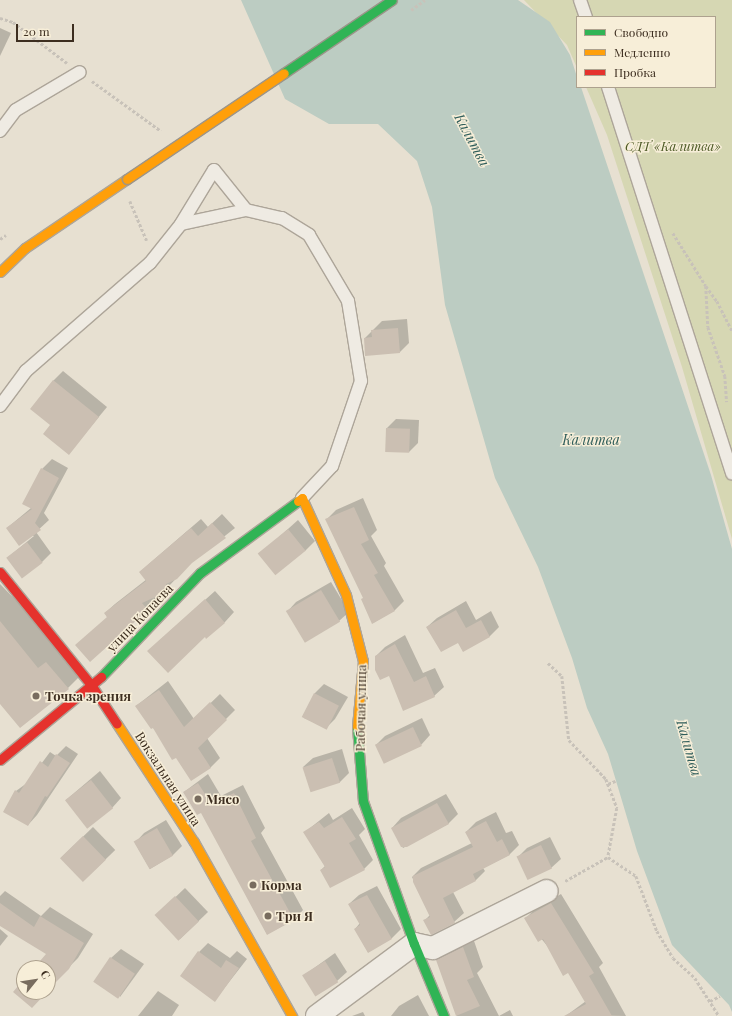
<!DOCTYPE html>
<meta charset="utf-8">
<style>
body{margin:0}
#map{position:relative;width:732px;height:1016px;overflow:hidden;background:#e7e0d1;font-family:"Playfair Display",serif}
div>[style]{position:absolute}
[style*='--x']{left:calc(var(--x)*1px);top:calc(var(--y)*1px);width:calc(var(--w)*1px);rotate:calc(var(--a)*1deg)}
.green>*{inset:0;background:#d6d7b3}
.water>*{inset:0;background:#bcccc2}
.shadow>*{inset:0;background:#0003;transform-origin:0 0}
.building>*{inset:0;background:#cbbfb2;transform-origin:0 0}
.path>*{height:2.5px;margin-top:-1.25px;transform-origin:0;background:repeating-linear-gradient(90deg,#c8c2b9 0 3px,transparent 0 5px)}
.roads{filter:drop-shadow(1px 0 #ada599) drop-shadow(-1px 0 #ada599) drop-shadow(0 1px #ada599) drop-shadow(0 -1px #ada599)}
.lane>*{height:12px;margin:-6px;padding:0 6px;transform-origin:6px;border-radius:6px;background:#efebe3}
.street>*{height:22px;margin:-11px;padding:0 11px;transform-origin:11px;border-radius:11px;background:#efebe3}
.fast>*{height:9px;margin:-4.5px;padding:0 4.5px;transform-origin:4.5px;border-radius:4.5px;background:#30b455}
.slow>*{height:9px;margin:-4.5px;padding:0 4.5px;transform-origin:4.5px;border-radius:4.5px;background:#ff9f0a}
.jam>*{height:9px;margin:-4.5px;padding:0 4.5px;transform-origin:4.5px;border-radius:4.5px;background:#e5322d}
.path-bridge>*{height:2.5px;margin-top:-1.25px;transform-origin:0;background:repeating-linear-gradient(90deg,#c8c2b9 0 3px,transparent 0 5px)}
.bridges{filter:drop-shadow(1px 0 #9c958a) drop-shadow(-1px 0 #9c958a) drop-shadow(0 1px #9c958a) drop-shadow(0 -1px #9c958a)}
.fast-bridge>*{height:9px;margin:-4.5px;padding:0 4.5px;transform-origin:4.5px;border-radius:4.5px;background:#30b455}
.slow-bridge>*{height:9px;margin:-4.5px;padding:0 4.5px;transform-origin:4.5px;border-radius:4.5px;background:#ff9f0a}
.dots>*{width:11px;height:11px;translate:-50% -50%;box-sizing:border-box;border:2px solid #f7eed8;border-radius:50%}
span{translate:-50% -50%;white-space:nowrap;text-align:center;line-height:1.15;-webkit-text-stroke:3px #f7eed8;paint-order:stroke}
.park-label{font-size:13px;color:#4d5a26;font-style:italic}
.street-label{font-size:13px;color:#3d2e20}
.poi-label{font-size:13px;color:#3d2e20;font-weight:700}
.left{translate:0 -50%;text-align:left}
.water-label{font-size:14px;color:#2f5d5a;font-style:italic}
.legend{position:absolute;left:576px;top:16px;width:140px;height:72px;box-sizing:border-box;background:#f7eed8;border:1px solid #ada18e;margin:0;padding:5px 7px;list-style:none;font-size:12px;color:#3d2e20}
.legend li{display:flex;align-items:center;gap:8px;height:20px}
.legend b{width:20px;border:1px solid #ada18e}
.north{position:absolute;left:16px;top:960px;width:40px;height:40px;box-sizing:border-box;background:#f7eed8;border:1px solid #ada18e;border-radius:50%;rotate:60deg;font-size:11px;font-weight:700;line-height:16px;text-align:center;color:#3d2e20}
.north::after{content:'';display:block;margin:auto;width:14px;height:18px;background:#786c5e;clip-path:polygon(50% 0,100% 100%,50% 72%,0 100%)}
.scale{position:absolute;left:16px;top:24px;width:58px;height:18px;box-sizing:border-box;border:2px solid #3d2e20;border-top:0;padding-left:5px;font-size:12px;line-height:14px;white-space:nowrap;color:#3d2e20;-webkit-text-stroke:3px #f7eed8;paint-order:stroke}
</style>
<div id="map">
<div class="green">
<i style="clip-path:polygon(524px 0,732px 0,732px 539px,682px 367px,607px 135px,586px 87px,715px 87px,715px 17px,577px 17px,577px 68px,567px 45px)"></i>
</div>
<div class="water">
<i style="clip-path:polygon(241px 0,518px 0,550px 22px,570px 55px,577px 77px,577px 87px,581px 87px,711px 475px,732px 549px,732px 1012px,729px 1005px,672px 945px,637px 851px,608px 754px,587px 708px,572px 658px,538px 567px,495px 478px,445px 305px,432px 207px,417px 161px,378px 124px,329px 124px,285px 99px)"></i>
</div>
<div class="shadow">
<i style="clip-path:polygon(0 28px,11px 33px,0 56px)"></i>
<i style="clip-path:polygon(407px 319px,409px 343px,400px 352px,365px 338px,382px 321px)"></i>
<i style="clip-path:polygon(63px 371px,107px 407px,69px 453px,51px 425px,53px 381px)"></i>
<i style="clip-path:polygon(396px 419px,419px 420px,418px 443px,409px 452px,387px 428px)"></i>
<i style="clip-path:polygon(52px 459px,68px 468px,44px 513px,49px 520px,36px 532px,51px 553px,42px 562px,7px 558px,34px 536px,7px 528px,31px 508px,42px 469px)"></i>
<i style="clip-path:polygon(363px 498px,377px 530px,371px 536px,386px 563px,384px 566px,404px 601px,395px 610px,373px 623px,364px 597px,327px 519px,336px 510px)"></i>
<i style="clip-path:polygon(222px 514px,235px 528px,193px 561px,167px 588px,153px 595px,156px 599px,147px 609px,107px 617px,105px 613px,115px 604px,147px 579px,140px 572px,150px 563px,201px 519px,208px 527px)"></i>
<i style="clip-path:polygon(298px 520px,315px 541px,305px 551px,260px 554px)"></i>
<i style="clip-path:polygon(331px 582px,349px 612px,339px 621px,287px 612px,296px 602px)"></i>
<i style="clip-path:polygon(0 584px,85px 671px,68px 688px,0 703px)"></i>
<i style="clip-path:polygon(215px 591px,234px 612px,225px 622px,206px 637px,205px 635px,158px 642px)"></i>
<i style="clip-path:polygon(466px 601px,476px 620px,491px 611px,499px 627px,490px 636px,463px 651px,458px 642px,427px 627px,437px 618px)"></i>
<i style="clip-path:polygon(405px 635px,423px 673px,435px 668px,444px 687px,434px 696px,389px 675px,376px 656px,385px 647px)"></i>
<i style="clip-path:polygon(168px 681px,194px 719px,220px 694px,235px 710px,207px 738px,220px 758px,210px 768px,176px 757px,136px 706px)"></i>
<i style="clip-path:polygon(324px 684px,348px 697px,335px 719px,326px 728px,304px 718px,315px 693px)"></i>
<i style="clip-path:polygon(422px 718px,430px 735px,421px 745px,376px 745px,385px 736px)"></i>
<i style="clip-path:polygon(66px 746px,78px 754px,37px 815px,28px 825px,16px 791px,27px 783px,50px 752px,56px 756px)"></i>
<i style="clip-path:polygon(342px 749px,349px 773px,339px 783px,303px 767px,313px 758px)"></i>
<i style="clip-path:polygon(100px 771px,121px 798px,112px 808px,66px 800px)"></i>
<i style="clip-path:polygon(208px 774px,221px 796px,243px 785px,265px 828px,261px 833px,303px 910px,294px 920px,267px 934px,202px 811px,184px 792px)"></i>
<i style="clip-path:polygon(446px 794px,458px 814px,448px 824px,403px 848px,392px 828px,401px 818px)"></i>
<i style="clip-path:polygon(352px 808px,365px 829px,359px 835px,373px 860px,364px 869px,321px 870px,325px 866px,305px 832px,329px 813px,333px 820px)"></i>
<i style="clip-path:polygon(496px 812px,506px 833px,512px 831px,519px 845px,509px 855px,483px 868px,485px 871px,476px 880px,453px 892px,464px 913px,454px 922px,425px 920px,430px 915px,412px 877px,421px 868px,472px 843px,466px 832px,476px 822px)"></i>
<i style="clip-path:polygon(166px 820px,182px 846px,173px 855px,150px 869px,135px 843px,144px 833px)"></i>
<i style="left:93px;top:827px;width:32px;height:44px;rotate:46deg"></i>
<i style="clip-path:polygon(550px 837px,561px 859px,551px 868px,518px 857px,527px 848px)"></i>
<i style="clip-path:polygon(377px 886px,401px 929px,392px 938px,368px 952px,355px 929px,360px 923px,349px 904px,359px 895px)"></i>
<i style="clip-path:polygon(185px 888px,208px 912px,180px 939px,166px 906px)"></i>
<i style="clip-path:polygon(5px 891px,41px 916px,50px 907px,93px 934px,78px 958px,69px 967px,0 925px,0 896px)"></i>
<i style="clip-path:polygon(561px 894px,603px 963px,599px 967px,626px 1016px,567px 1015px,586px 1001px,568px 971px,525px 919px,535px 909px)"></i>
<i style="clip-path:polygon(0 929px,8px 936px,0 946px)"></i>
<i style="clip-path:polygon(473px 938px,483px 967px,477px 973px,499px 1016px,510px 1010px,513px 1016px,457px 1016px,437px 960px,447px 950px)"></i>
<i style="clip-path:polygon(208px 943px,230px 958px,237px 951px,247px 959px,215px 1000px,199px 952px)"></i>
<i style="clip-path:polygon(121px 949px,144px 964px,120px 997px,111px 958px)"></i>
<i style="clip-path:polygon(335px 953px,347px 972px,337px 981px,303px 976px)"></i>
<i style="clip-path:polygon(158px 991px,179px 1005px,172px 1016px,138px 1016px)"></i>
<i style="clip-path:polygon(418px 995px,429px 1016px,391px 1016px,399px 1006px)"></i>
<i style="clip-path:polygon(363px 1012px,365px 1016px,352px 1016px)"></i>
</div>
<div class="building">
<i style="clip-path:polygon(398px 328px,400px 353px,365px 356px,364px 338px,372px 337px,371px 330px)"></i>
<i style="clip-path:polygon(53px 380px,99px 417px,69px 455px,43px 434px,50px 425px,30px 409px)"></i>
<i style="left:386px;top:428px;width:24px;height:24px;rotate:2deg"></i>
<i style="clip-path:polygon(41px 468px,59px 478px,35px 523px,41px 530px,19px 546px,6px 528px,32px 509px,22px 504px)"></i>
<i style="clip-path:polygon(354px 507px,369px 540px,361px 544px,378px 573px,374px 575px,395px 611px,372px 624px,361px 599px,363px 598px,325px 519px)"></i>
<i style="clip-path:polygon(212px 523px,226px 538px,192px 563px,177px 579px,166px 584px,168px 589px,164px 593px,142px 603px,148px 610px,90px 662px,75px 645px,107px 617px,104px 613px,146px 581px,139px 572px,191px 528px,198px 536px)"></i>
<i style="left:288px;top:529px;width:28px;height:39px;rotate:51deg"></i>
<i style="left:27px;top:542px;width:26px;height:26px;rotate:53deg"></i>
<i style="left:321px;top:590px;width:37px;height:41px;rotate:59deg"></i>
<i style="clip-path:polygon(205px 599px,225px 623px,206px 639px,205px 637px,168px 673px,147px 651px)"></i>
<i style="clip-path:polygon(456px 610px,466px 628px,481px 620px,490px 637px,463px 652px,458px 643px,441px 652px,426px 627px)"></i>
<i style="clip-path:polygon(0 621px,38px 668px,46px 662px,69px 689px,20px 728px,0 704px)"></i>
<i style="clip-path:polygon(395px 644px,414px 682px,426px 676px,435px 697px,403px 711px,389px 676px,380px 680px,375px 670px,375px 656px)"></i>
<i style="clip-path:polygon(159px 690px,184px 727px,210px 702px,227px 720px,198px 748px,211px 768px,191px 781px,176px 758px,172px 760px,153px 728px,151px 729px,135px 706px)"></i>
<i style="left:314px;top:693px;width:28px;height:27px;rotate:27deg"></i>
<i style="left:413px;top:727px;width:21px;height:42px;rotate:65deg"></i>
<i style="clip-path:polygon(56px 754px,70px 763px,47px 797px,45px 796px,28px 826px,3px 812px,15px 790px,19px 793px,40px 761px,48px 767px)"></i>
<i style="left:332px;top:758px;width:26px;height:31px;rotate:72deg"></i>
<i style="left:91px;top:780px;width:36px;height:33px;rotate:52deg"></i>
<i style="clip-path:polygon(198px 783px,212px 805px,234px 793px,256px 838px,251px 841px,294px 920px,267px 935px,201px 813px,197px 815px,183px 792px)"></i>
<i style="clip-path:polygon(437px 803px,449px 824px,407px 847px,401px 847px,391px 828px)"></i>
<i style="clip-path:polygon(342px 817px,356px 839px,349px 843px,365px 870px,330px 888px,320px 870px,325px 867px,303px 832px,319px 822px,324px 828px)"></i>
<i style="clip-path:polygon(486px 821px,497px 842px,502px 839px,510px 855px,473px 874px,476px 881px,443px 898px,455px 923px,431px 935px,423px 920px,430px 917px,413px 882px,413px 876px,473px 847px,465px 832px)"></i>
<i style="left:157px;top:828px;width:32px;height:27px;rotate:60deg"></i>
<i style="left:83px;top:836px;width:33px;height:32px;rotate:46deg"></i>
<i style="left:541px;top:845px;width:26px;height:27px;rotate:65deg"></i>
<i style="clip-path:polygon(367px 895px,392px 939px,368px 953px,354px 929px,360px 925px,348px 904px)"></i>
<i style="left:175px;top:896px;width:35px;height:28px;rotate:47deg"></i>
<i style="clip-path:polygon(0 903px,34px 927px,40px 916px,84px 943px,69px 969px,48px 990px,48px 968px,34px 968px,46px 954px,0 926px)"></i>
<i style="clip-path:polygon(551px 903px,594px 973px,589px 976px,612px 1016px,564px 1016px,586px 1004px,568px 973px,563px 976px,543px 939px,538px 942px,524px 918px)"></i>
<i style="clip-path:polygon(463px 947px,474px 977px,467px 980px,480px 1006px,456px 1016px,436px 960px)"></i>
<i style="clip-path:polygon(198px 951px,221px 968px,226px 960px,239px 968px,215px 1002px,180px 976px)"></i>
<i style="left:110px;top:957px;width:30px;height:30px;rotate:34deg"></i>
<i style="left:325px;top:961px;width:25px;height:27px;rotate:58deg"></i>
<i style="clip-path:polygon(24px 979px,24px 992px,47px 992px,32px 1008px,13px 992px)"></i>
</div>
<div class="path">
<i style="--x:0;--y:18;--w:14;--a:17"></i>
<i style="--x:13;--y:22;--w:68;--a:37.2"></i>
<i style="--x:92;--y:81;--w:85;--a:35.9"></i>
<i style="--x:130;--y:201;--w:43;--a:67"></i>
<i style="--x:673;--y:233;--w:62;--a:58.1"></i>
<i style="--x:706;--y:286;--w:41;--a:87.2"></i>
<i style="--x:708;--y:327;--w:52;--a:70.9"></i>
<i style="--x:725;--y:376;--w:26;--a:86"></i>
<i style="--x:0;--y:239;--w:7;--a:-34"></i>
<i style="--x:706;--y:286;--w:19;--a:54"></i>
<i style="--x:717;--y:301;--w:33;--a:63"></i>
<i style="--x:548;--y:663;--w:19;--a:43"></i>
<i style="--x:562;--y:676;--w:64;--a:83.8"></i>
<i style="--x:569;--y:740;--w:54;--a:46.5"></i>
<i style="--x:606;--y:779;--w:31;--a:69"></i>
<i style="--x:617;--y:808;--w:50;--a:100.4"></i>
<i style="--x:608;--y:784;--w:8;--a:-23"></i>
<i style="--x:565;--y:881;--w:49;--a:-29.2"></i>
<i style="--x:608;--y:857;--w:34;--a:34"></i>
<i style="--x:636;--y:876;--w:59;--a:69.1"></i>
<i style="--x:657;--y:931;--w:31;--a:59"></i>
<i style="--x:673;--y:958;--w:30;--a:42"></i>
<i style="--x:695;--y:978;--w:45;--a:57.7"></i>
<i style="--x:710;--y:1001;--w:11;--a:-27"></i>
</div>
<div class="roads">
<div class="lane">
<i style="--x:580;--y:0;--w:18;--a:71"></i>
<i style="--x:608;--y:87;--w:406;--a:72.2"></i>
<i style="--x:0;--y:131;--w:26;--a:-53"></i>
<i style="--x:16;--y:110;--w:74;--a:-30.7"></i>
<i style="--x:246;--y:210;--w:37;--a:13"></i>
<i style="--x:282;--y:218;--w:32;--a:32"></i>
<i style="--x:309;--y:235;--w:77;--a:59.4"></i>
<i style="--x:348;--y:301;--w:81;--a:80.8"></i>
<i style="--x:361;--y:381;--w:90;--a:108.8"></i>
<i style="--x:332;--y:466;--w:44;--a:133.2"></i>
<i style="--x:0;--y:406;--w:44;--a:-53.4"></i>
<i style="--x:26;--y:371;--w:164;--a:-41.1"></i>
<i style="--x:150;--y:263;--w:50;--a:-51.5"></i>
<i style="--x:181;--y:224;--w:63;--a:-58.6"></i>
<i style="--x:214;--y:170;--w:51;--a:51.3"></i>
<i style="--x:246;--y:210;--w:66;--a:167.8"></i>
</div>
<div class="street">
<i style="--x:317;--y:1016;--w:121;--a:-36.6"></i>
<i style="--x:414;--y:944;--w:19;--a:12"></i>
<i style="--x:433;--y:948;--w:127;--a:-26.6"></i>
</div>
<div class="fast">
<i style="--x:101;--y:677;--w:144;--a:-46.4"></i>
<i style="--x:200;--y:573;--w:122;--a:-36.3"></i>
<i style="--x:357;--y:727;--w:74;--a:85.4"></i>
<i style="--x:363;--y:801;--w:152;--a:70.4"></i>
<i style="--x:414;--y:944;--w:78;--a:67.4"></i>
</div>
<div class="slow">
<i style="--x:0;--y:272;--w:35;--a:-44"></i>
<i style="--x:25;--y:248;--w:123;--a:-34.1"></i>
<i style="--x:298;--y:501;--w:5;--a:-37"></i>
<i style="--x:302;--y:498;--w:107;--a:65.6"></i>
<i style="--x:346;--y:595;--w:68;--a:75.6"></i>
<i style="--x:363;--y:661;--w:66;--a:95.2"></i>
<i style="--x:117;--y:724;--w:141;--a:56.9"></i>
<i style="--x:194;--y:842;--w:200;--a:60.6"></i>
</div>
<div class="jam">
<i style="--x:0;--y:572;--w:146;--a:51.1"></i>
<i style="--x:92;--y:686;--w:45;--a:56.7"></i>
<i style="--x:0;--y:760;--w:131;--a:-39.4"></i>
</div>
</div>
<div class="path-bridge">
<i style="--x:411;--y:10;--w:17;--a:-36"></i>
</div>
<div class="bridges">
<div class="fast-bridge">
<i style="--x:284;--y:73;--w:130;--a:-34.1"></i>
</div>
<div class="slow-bridge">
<i style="--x:127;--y:179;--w:189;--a:-34"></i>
</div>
</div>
<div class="dots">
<i style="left:36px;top:696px;background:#786c5e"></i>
<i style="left:198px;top:799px;background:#786c5e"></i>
<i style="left:253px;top:885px;background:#786c5e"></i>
<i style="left:268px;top:916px;background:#786c5e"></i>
</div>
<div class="park-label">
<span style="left:673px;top:146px">СДТ «Калитва»</span>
</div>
<div class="street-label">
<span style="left:140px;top:618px;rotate:-46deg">улица Копаева</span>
<span style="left:361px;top:708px;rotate:-89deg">Рабочая улица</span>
<span style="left:168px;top:779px;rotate:57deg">Вокзальная улица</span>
</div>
<div class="poi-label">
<span class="left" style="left:45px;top:696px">Точка зрения</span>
<span class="left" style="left:206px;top:799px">Мясо</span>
<span class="left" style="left:261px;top:885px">Корма</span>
<span class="left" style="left:276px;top:916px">Три Я</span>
</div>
<div class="water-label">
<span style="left:472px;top:140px;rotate:62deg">Калитва</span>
<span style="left:591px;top:440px">Калитва</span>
<span style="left:689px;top:748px;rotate:74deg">Калитва</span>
</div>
<ul class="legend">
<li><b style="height:5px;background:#30b455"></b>Свободно</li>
<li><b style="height:5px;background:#ff9f0a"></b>Медленно</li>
<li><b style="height:5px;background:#e5322d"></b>Пробка</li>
</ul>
<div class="north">С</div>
<div class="scale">20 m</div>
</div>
